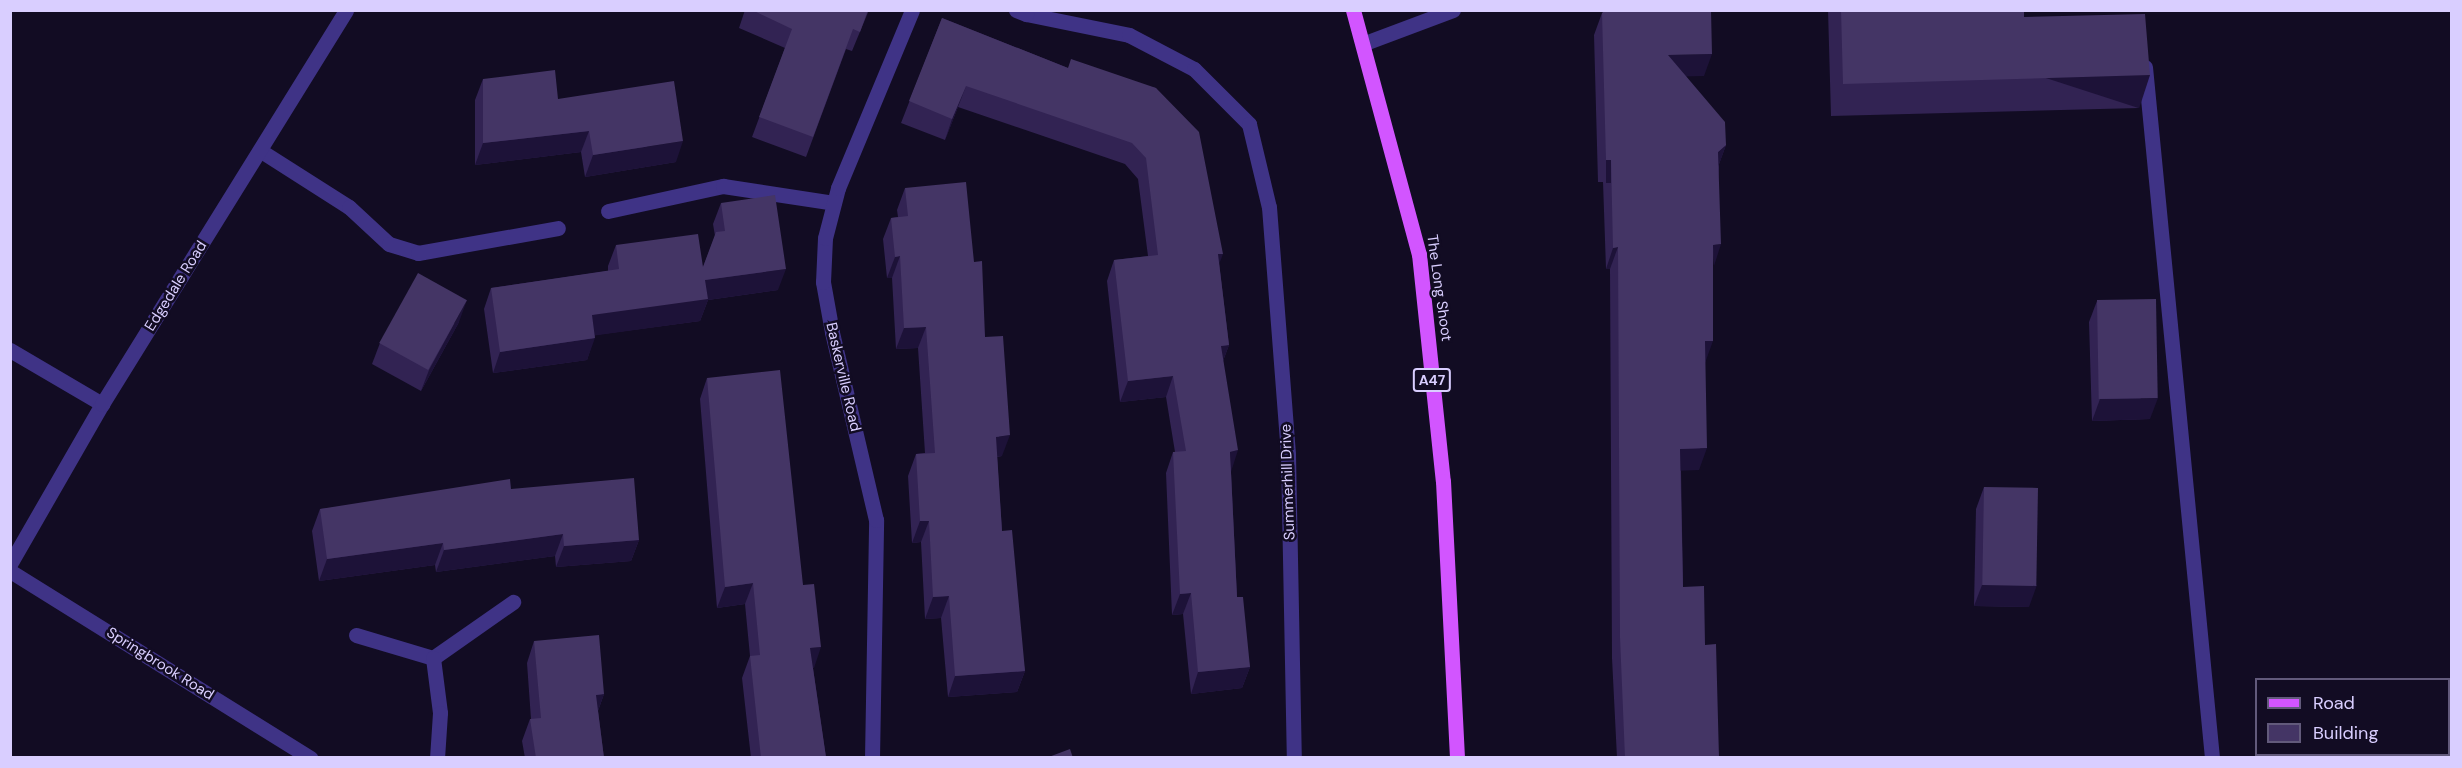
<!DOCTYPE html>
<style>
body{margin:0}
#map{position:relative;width:2462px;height:768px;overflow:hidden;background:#120c23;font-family:"DM Sans",sans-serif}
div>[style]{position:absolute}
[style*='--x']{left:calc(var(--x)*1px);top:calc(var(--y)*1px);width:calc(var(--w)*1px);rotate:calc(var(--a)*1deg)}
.lane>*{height:15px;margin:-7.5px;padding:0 7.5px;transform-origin:7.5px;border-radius:7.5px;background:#3f3386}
.street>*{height:15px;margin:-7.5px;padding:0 7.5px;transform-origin:7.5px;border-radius:7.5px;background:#3f3386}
.primary>*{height:15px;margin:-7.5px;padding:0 7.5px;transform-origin:7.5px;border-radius:7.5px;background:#d255ff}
.wall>*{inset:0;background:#322353}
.shaded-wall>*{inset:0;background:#1d1238;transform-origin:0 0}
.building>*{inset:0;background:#443565;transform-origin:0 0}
span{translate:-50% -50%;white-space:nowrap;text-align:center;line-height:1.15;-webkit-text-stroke:5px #120c23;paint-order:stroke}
.shield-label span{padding:2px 4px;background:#120c23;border:2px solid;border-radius:4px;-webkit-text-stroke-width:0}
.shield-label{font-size:14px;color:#d9ceff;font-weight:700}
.street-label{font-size:15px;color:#d9ceff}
.frame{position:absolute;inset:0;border:12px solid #d9ceff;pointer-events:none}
.legend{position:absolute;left:2255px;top:678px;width:195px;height:78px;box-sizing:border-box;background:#120c23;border:2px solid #625a7b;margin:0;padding:8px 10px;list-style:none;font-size:18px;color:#d9ceff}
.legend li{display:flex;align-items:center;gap:12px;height:30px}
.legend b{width:30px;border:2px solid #625a7b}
</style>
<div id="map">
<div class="lane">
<i style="--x:1026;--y:14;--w:105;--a:11.5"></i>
<i style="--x:1129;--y:35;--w:73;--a:27.6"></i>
<i style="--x:1194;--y:69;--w:78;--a:45"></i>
<i style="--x:1249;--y:124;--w:85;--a:76.5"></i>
<i style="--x:1269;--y:207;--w:248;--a:85.6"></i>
<i style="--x:1288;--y:454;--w:304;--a:88.9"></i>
<i style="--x:1365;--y:43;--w:94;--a:-20.6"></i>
<i style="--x:2145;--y:67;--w:694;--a:84.46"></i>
<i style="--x:261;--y:151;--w:104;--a:32.5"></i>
<i style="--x:349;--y:207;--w:54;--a:42.8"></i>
<i style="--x:389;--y:244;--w:30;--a:17"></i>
<i style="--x:418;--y:253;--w:142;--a:-10.1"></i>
<i style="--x:608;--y:211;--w:118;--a:-12.3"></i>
<i style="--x:723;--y:186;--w:112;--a:8.7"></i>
</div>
<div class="street">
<i style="--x:1016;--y:10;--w:11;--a:22"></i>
<i style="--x:10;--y:350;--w:107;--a:30.4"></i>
<i style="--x:10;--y:564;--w:185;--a:-60.1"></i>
<i style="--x:102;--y:404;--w:463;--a:-58.2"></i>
<i style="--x:10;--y:571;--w:354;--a:31.9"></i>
<i style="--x:356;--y:635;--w:80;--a:16.6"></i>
<i style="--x:433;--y:658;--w:98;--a:-35"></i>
<i style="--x:433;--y:658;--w:55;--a:82.7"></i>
<i style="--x:440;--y:713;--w:45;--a:93.8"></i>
<i style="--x:872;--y:758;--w:238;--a:-89"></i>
<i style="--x:876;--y:520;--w:193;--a:-103.2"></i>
<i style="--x:832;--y:332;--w:51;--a:-100.2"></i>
<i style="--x:823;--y:282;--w:44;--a:-87.4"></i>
<i style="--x:825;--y:238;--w:52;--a:-75.4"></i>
<i style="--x:838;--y:188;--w:193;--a:-67.4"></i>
</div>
<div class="primary">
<i style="--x:1353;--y:10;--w:253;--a:74.9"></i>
<i style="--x:1419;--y:254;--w:228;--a:84"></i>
<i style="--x:1443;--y:481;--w:277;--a:87.1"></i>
</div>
<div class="wall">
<i style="clip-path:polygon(745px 10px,869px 10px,852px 51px,846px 49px,806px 157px,752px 137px,785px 48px,739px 28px)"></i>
<i style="clip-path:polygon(1828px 10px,2024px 10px,2024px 17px,2139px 108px,1831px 116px)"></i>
<i style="clip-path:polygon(1602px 13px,1704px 76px,1686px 76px,1726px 145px,1719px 164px,1713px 266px,1705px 363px,1699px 470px,1681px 470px,1683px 587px,1705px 645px,1719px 758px,1617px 758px,1612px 658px,1610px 269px,1606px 269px,1603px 182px,1598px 182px,1594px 35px)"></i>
<i style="clip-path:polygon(942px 18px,1068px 68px,1156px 88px,1219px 263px,1229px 345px,1223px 361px,1231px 472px,1237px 597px,1250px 667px,1242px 688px,1191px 694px,1183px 614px,1172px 615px,1166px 473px,1173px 452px,1175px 452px,1166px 397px,1120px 402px,1107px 281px,1114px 260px,1148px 256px,1138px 179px,1125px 164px,958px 107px,945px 140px,901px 123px)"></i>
<i style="clip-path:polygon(483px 79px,558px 99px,676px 162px,585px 177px,581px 152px,475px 165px,475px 100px)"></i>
<i style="clip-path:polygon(905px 188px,974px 262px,1002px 456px,997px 457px,1002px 531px,1025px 671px,1017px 692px,948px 697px,941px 618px,925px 619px,921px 542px,912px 543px,908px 476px,916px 454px,925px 453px,918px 348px,896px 349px,892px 278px,887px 278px,883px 239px,891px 218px,898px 217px,897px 210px)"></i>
<i style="clip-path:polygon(721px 203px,778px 290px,708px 300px,700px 321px,595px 335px,587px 360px,493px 373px,484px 309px,491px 288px,608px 271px,608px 266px,616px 245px,703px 267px,715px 236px,713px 224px)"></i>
<i style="clip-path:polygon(2097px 301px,2150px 419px,2092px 421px,2089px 322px)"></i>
<i style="clip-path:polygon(459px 322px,421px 391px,372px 364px,380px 343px)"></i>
<i style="clip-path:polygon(707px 378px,803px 585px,813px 668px,826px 758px,751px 758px,742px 678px,750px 656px,745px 604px,717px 608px,700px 399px)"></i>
<i style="clip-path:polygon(1984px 487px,2029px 607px,1974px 606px,1976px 509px)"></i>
<i style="clip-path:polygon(511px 489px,639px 540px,631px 561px,556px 567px,555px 556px,436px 572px,435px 565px,319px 581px,312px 531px,320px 509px)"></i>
<i style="clip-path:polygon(534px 641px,604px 694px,598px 711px,604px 758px,525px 758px,522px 741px,530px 719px,531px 719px,527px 663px)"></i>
</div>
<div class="shaded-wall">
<i style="clip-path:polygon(1712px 54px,1704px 76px,1660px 77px,1668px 55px)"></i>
<i style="left:2150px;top:75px;width:35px;height:307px;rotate:108deg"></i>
<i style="clip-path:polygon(966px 86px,958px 107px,945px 140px,952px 119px)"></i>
<i style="clip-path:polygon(589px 131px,581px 152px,475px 165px,483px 143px)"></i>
<i style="clip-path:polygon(683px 141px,676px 162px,585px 177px,593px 155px)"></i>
<i style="clip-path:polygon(1726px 145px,1718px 167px,1718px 152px)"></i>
<i style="left:1606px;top:160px;width:5px;height:23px"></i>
<i style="clip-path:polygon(1721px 244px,1714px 266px,1713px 245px)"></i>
<i style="clip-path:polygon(1618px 247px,1610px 269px,1606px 269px,1613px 248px)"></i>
<i style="clip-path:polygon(1218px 254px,1223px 254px,1215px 275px)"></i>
<i style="clip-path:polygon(900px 256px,892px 278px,887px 278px,895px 257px)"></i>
<i style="clip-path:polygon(786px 269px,778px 290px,708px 300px,700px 321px,584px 337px,592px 315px,705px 280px)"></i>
<i style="clip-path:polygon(467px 300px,459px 322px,421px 391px,429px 370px)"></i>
<i style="clip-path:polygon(926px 327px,918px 348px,896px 349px,904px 328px)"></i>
<i style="clip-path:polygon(595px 338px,587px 360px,493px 373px,500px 352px)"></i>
<i style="clip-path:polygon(1705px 341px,1713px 341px,1705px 363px)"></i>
<i style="clip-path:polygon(1229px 345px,1221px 366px,1221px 346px)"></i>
<i style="clip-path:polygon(1173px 376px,1166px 397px,1120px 402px,1128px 381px)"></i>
<i style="clip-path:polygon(2158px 398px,2150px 419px,2092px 421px,2100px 399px)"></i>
<i style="clip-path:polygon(1010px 435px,1002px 456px,988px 458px,996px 437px)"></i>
<i style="clip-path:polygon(1707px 448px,1699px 470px,1672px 471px,1680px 449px)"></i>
<i style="clip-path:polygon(1238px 450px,1231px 472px,1230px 452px)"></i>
<i style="clip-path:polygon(920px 521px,929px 521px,921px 542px,912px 543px)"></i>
<i style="clip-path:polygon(563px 534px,555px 556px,436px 572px,444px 550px)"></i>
<i style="clip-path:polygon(639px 540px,631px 561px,556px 567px,564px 546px)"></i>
<i style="clip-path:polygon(443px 543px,435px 565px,319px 581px,327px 559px)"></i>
<i style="clip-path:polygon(753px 583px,745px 604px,717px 608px,725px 587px)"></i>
<i style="clip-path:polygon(1982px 585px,2037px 585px,2029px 607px,1974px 606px)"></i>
<i style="clip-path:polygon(1191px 593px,1183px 614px,1172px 615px,1180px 594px)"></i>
<i style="clip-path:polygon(949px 596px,941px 618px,925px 619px,933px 597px)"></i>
<i style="clip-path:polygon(821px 647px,814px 668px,802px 669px,810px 648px)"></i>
<i style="clip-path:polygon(1250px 667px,1242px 688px,1191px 694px,1198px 672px)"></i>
<i style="clip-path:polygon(1025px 671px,1017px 692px,948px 697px,955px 676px)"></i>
<i style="clip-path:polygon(604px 694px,596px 716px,596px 695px)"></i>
</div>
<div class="building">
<i style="clip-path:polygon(752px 10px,868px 10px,860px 32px,853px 29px,813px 137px,759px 117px,792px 29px)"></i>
<i style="clip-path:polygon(1605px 10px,1711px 10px,1712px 54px,1668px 55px,1725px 122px,1726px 145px,1718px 152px,1721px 244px,1713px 245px,1713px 341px,1705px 341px,1707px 448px,1680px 449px,1683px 587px,1704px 586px,1705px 645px,1716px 644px,1719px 758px,1625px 758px,1620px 637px,1618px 247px,1613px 248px,1611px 160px,1606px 160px,1602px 13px)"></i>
<i style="clip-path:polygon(1841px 10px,2024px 10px,2024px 17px,2145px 14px,2150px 75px,1843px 84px)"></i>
<i style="clip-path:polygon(942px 18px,1068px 68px,1071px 59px,1156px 88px,1199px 132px,1223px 254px,1218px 254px,1229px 345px,1221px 346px,1238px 450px,1230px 452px,1237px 597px,1243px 597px,1250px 667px,1198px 672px,1191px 593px,1180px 594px,1173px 452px,1186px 451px,1173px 376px,1128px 381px,1114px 260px,1158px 255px,1146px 158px,1132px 143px,966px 86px,952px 119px,909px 101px)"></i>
<i style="clip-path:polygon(555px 70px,558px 99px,674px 81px,683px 141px,593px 155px,589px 131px,483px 143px,483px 79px)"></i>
<i style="clip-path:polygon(966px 182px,974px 262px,982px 261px,985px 337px,1003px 336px,1010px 435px,996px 437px,1002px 531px,1012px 530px,1025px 671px,955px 676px,949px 596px,933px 597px,929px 521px,920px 521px,916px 454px,935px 453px,926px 327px,904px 328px,900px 256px,895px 257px,891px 218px,908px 216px,905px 188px)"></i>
<i style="clip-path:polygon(775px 195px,786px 269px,705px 280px,708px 299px,592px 315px,595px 338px,500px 352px,491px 288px,619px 269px,616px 245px,698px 234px,703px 267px,716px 232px,725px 231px,721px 203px)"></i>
<i style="left:418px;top:273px;width:56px;height:80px;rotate:29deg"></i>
<i style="left:2156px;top:299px;width:99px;height:59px;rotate:89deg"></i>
<i style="clip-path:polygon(780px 370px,803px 585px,814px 584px,821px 647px,810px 648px,826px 757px,824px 758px,761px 758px,750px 656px,760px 655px,753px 583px,725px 587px,707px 378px)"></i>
<i style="clip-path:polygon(634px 478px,639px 540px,564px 546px,563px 534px,444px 550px,443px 543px,327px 559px,320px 509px,510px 479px,511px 489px)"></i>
<i style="left:1984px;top:487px;width:54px;height:98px;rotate:1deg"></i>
<i style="clip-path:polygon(599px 635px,604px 694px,596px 695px,604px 758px,536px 758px,530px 719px,541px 718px,534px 641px)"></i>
<i style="clip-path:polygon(1070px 749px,1073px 758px,1046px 758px)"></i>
</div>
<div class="shield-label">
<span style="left:1432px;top:380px">A47</span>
</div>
<div class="street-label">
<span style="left:176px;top:286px;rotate:-58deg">Edgedale Road</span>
<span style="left:1439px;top:288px;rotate:82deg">The Long Shoot</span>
<span style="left:843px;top:377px;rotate:77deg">Baskerville Road</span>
<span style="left:1288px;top:482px;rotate:-92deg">Summerhill Drive</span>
<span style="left:160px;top:664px;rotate:32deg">Springbrook Road</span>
</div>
<div class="frame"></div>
<ul class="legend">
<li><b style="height:8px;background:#d255ff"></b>Road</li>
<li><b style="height:16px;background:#443565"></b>Building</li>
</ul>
</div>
